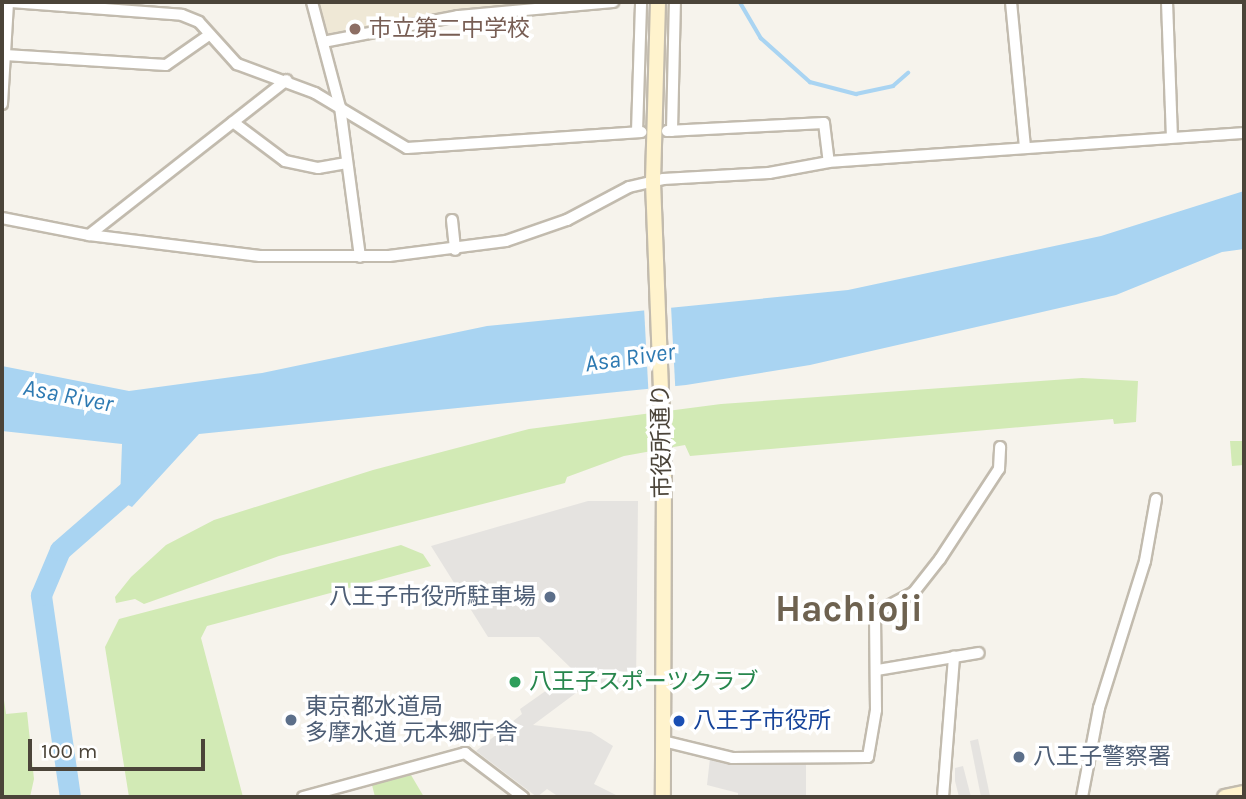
<!DOCTYPE html>
<meta charset="utf-8">
<style>
body{margin:0}
#map{position:relative;width:1246px;height:799px;overflow:hidden;background:#f6f3ec;font-family:Karla,"Noto Sans JP",sans-serif}
div>[style]{position:absolute}
[style*='--x']{left:calc(var(--x)*1px);top:calc(var(--y)*1px);width:calc(var(--w)*1px);rotate:calc(var(--a)*1deg)}
.education>*{inset:0;background:#efe8d6}
.green>*{inset:0;background:#d2eab5}
.parking>*{inset:0;background:#e5e3e0}
.water>*{inset:0;background:#a9d4f2}
.pier>*{inset:0;background:#f6f3ec;transform-origin:0 0}
.stream>*{height:3.5px;margin:-1.75px;padding:0 1.75px;transform-origin:1.75px;border-radius:1.75px;background:#a9d4f2}
.river>*{height:21px;margin:-10.5px;padding:0 10.5px;transform-origin:10.5px;border-radius:10.5px;background:#a9d4f2}
.roads{filter:drop-shadow(2px 0 #c2bbae) drop-shadow(-2px 0 #c2bbae) drop-shadow(0 2px #c2bbae) drop-shadow(0 -2px #c2bbae)}
.street>*{height:10px;margin:-5px;padding:0 5px;transform-origin:5px;border-radius:5px;background:#fff}
.secondary>*{height:14px;margin:-7px;padding:0 7px;transform-origin:7px;border-radius:7px;background:#fff3cd}
.dots>*{width:19px;height:19px;translate:-50% -50%;box-sizing:border-box;border:4px solid #fff;border-radius:50%}
span{translate:-50% -50%;white-space:nowrap;text-align:center;line-height:1.15;-webkit-text-stroke:7px #fff;paint-order:stroke}
.education-label{font-size:23px;color:#785e54}
.left{translate:0 -50%;text-align:left}
.street-label{font-size:23px;color:#4b4439}
.service-label{font-size:23px;color:#4e5e75}
.right{translate:-100% -50%;text-align:right}
.leisure-label{font-size:23px;color:#27864d}
.transit-label{font-size:23px;color:#164399}
.water-label{font-size:24px;color:#2e7ab2;font-style:italic}
.town-label{font-size:37px;color:#6e6250;font-weight:700}
.frame{position:absolute;inset:0;border:4px solid #4b4439;pointer-events:none}
.scale{position:absolute;left:28px;top:739px;width:177px;height:32px;box-sizing:border-box;border:4px solid #4b4439;border-top:0;padding-left:9px;font-size:21px;line-height:24px;white-space:nowrap;color:#4b4439;-webkit-text-stroke:5px #fff;paint-order:stroke}
</style>
<div id="map">
<div class="education">
<i style="clip-path:polygon(312px 2px,594px 2px,458px 16px,323px 42px)"></i>
</div>
<div class="green">
<i style="clip-path:polygon(1082px 378px,1138px 381px,1136px 422px,1114px 424px,1113px 419px,690px 456px,685px 445px,624px 456px,567px 477px,565px 483px,279px 556px,144px 604px,135px 599px,116px 603px,115px 597px,131px 577px,166px 545px,214px 520px,373px 470px,529px 429px,721px 404px)"></i>
<i style="clip-path:polygon(1230px 441px,1244px 441px,1244px 465px,1232px 466px)"></i>
<i style="clip-path:polygon(401px 545px,423px 554px,431px 566px,207px 626px,201px 638px,243px 797px,129px 797px,105px 647px,119px 619px)"></i>
<i style="clip-path:polygon(2px 686px,6px 714px,27px 712px,34px 779px,30px 797px,2px 797px)"></i>
<i style="clip-path:polygon(411px 775px,424px 797px,375px 797px,372px 785px)"></i>
</div>
<div class="parking">
<i style="clip-path:polygon(588px 501px,638px 501px,636px 686px,588px 684px,533px 725px,591px 732px,613px 746px,594px 784px,620px 797px,559px 797px,547px 789px,537px 797px,476px 751px,522px 714px,520px 709px,574px 671px,539px 637px,488px 637px,431px 546px)"></i>
<i style="clip-path:polygon(978px 739px,990px 796px,985px 797px,981px 797px,970px 741px)"></i>
<i style="clip-path:polygon(806px 757px,806px 797px,738px 797px,738px 793px,707px 785px,710px 758px,729px 762px)"></i>
<i style="clip-path:polygon(963px 766px,971px 797px,959px 797px,955px 781px,955px 768px)"></i>
</div>
<div class="water">
<i style="clip-path:polygon(1244px 191px,1244px 249px,1222px 252px,1116px 295px,810px 365px,686px 385px,199px 434px,132px 507px,120px 501px,122px 444px,2px 431px,2px 366px,129px 391px,262px 373px,487px 326px,848px 290px,1101px 236px)"></i>
</div>
<div class="pier">
<i style="left:671px;top:306px;width:84px;height:27px;rotate:87deg"></i>
</div>
<div class="stream">
<i style="--x:740;--y:2;--w:42;--a:59.7"></i>
<i style="--x:761;--y:38;--w:66;--a:41.9"></i>
<i style="--x:810;--y:82;--w:48;--a:14.6"></i>
<i style="--x:856;--y:94;--w:38;--a:-12"></i>
<i style="--x:893;--y:86;--w:20;--a:-41"></i>
</div>
<div class="river">
<i style="--x:70;--y:797;--w:204;--a:-98.2"></i>
<i style="--x:41;--y:595;--w:49;--a:-67.1"></i>
<i style="--x:60;--y:550;--w:103;--a:-41.1"></i>
</div>
<div class="roads">
<div class="street">
<i style="--x:11;--y:2;--w:171;--a:4.3"></i>
<i style="--x:182;--y:15;--w:18;--a:22"></i>
<i style="--x:199;--y:22;--w:57;--a:47.9"></i>
<i style="--x:237;--y:64;--w:83;--a:20.4"></i>
<i style="--x:315;--y:93;--w:107;--a:30.9"></i>
<i style="--x:407;--y:148;--w:235;--a:-3.9"></i>
<i style="--x:312;--y:2;--w:109;--a:75.1"></i>
<i style="--x:340;--y:107;--w:151;--a:82.4"></i>
<i style="--x:1011;--y:2;--w:146;--a:84.5"></i>
<i style="--x:1167;--y:2;--w:135;--a:87.9"></i>
<i style="--x:323;--y:42;--w:137;--a:-10.9"></i>
<i style="--x:458;--y:16;--w:156;--a:-5.2"></i>
<i style="--x:5;--y:55;--w:161;--a:3.6"></i>
<i style="--x:166;--y:65;--w:52;--a:-34.9"></i>
<i style="--x:2;--y:104;--w:102;--a:-86.6"></i>
<i style="--x:233;--y:122;--w:65;--a:36.9"></i>
<i style="--x:285;--y:161;--w:34;--a:12"></i>
<i style="--x:318;--y:168;--w:29;--a:-10"></i>
<i style="--x:667;--y:131;--w:157;--a:-2.9"></i>
<i style="--x:824;--y:123;--w:39;--a:83"></i>
<i style="--x:672;--y:131;--w:129;--a:-88.7"></i>
<i style="--x:637;--y:132;--w:130;--a:-88.2"></i>
<i style="--x:2;--y:218;--w:89;--a:11.1"></i>
<i style="--x:89;--y:235;--w:172;--a:7"></i>
<i style="--x:260;--y:256;--w:129;--a:0"></i>
<i style="--x:389;--y:256;--w:118;--a:-7.3"></i>
<i style="--x:506;--y:241;--w:65;--a:-19"></i>
<i style="--x:567;--y:220;--w:70;--a:-28"></i>
<i style="--x:629;--y:187;--w:35;--a:-13"></i>
<i style="--x:663;--y:179;--w:106;--a:-3.2"></i>
<i style="--x:769;--y:173;--w:61;--a:-10.4"></i>
<i style="--x:829;--y:162;--w:416;--a:-4"></i>
<i style="--x:452;--y:220;--w:30;--a:84"></i>
<i style="--x:89;--y:235;--w:251;--a:-38.1"></i>
<i style="--x:877;--y:670;--w:103;--a:-9.5"></i>
<i style="--x:663;--y:741;--w:71;--a:13.8"></i>
<i style="--x:732;--y:758;--w:136;--a:-0.4"></i>
<i style="--x:868;--y:757;--w:48;--a:-80.3"></i>
<i style="--x:876;--y:710;--w:92;--a:-90.6"></i>
<i style="--x:875;--y:618;--w:8;--a:-60"></i>
<i style="--x:879;--y:611;--w:40;--a:-28"></i>
<i style="--x:914;--y:592;--w:42;--a:-51.8"></i>
<i style="--x:940;--y:559;--w:108;--a:-56.8"></i>
<i style="--x:999;--y:469;--w:22;--a:-87"></i>
<i style="--x:303;--y:797;--w:168;--a:-15.2"></i>
<i style="--x:465;--y:753;--w:73;--a:37.2"></i>
<i style="--x:943;--y:797;--w:141;--a:-85.5"></i>
<i style="--x:1082;--y:797;--w:91;--a:-79.2"></i>
<i style="--x:1099;--y:708;--w:154;--a:-72.6"></i>
<i style="--x:1145;--y:561;--w:63;--a:-79.9"></i>
</div>
<div class="secondary">
<i style="--x:658;--y:2;--w:180;--a:91.6"></i>
<i style="--x:653;--y:182;--w:290;--a:87.8"></i>
<i style="--x:664;--y:472;--w:325;--a:90.2"></i>
<i style="--x:1225;--y:797;--w:19;--a:-12"></i>
</div>
</div>
<div class="dots">
<i style="left:355px;top:29px;background:#8d6e63"></i>
<i style="left:550px;top:597px;background:#5c6f8a"></i>
<i style="left:515px;top:682px;background:#2e9e5b"></i>
<i style="left:291px;top:720px;background:#5c6f8a"></i>
<i style="left:679px;top:721px;background:#1a4fb4"></i>
<i style="left:1019px;top:757px;background:#5c6f8a"></i>
</div>
<div class="education-label">
<span class="left" style="left:369px;top:29px">市立第二中学校</span>
</div>
<div class="street-label">
<span style="left:662px;top:441px;rotate:-91deg">市役所通り</span>
</div>
<div class="service-label">
<span class="right" style="left:536px;top:597px">八王子市役所駐車場</span>
<span class="left" style="left:305px;top:720px">東京都水道局<br>多摩水道 元本郷庁舎</span>
<span class="left" style="left:1033px;top:757px">八王子警察署</span>
</div>
<div class="leisure-label">
<span class="left" style="left:529px;top:682px">八王子スポーツクラブ</span>
</div>
<div class="transit-label">
<span class="left" style="left:693px;top:721px">八王子市役所</span>
</div>
<div class="water-label">
<span style="left:630px;top:358px;rotate:-8deg">Asa River</span>
<span style="left:68px;top:396px;rotate:11deg">Asa River</span>
</div>
<div class="town-label">
<span style="left:849px;top:609px">Hachioji</span>
</div>
<div class="frame"></div>
<div class="scale">100 m</div>
</div>
